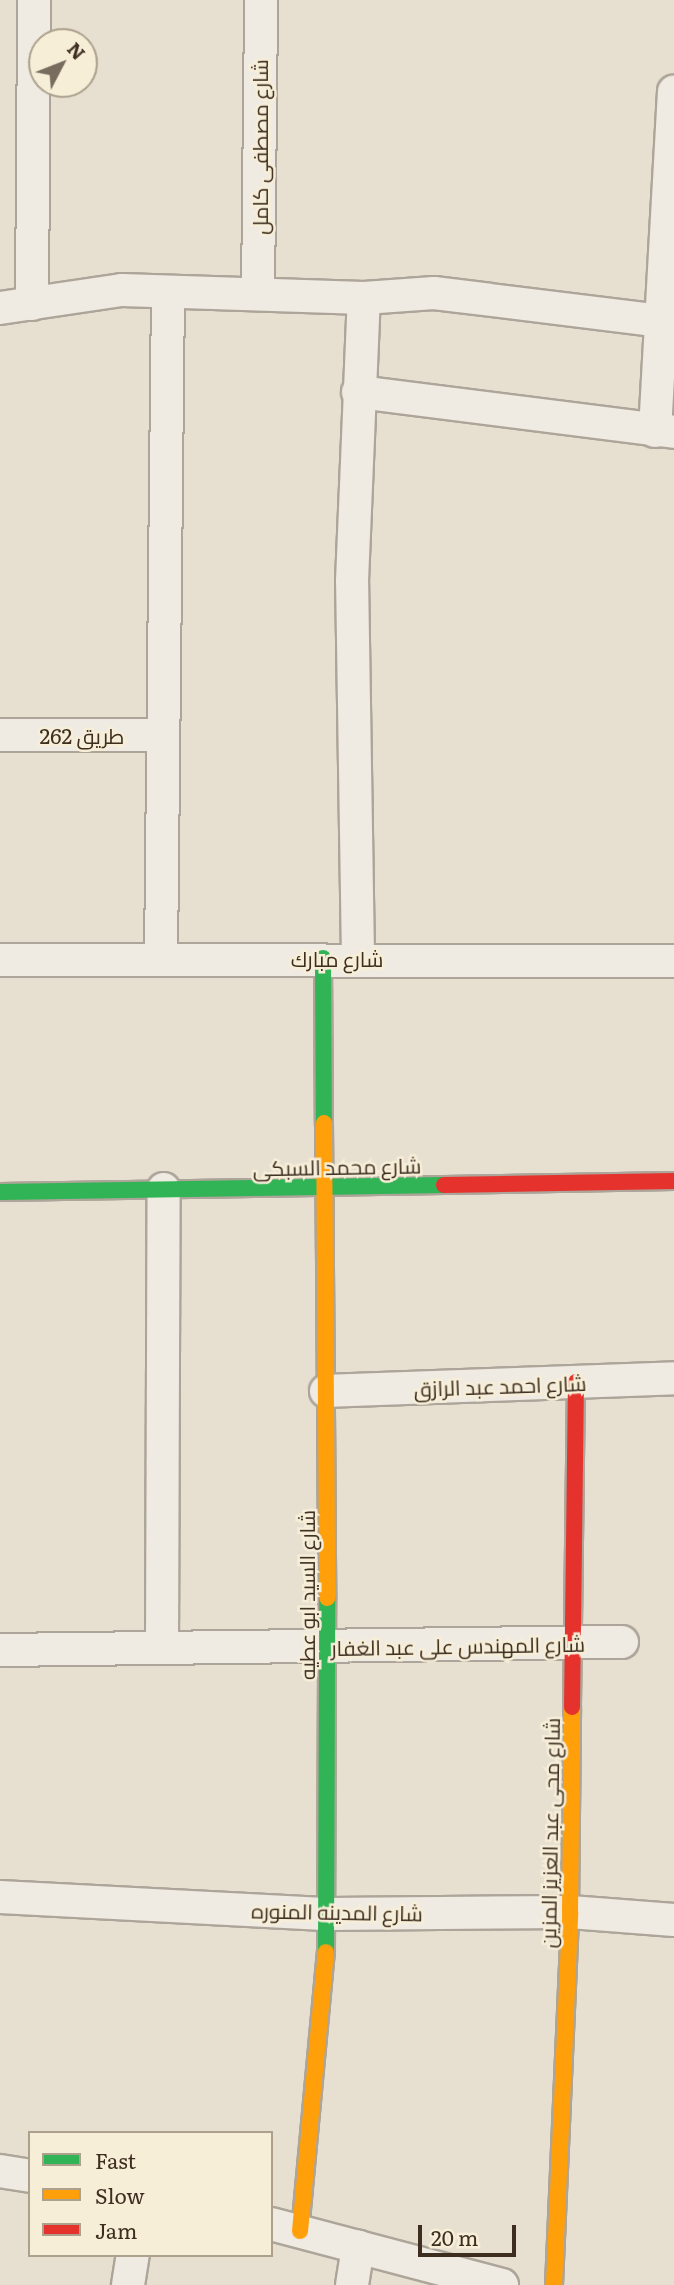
<!DOCTYPE html>
<meta charset="utf-8">
<style>
body{margin:0}
#map{position:relative;width:674px;height:2285px;overflow:hidden;background:#e7e0d1;font-family:Literata,Cairo,serif}
div>[style]{position:absolute}
[style*='--x']{left:calc(var(--x)*1px);top:calc(var(--y)*1px);width:calc(var(--w)*1px);rotate:calc(var(--a)*1deg)}
.roads{filter:drop-shadow(2px 0 #ada599) drop-shadow(-2px 0 #ada599) drop-shadow(0 2px #ada599) drop-shadow(0 -2px #ada599)}
.street>*{height:32px;margin:-16px;padding:0 16px;transform-origin:16px;border-radius:16px;background:#efebe3}
.fast>*{height:16px;margin:-8px;padding:0 8px;transform-origin:8px;border-radius:8px;background:#30b455}
.slow>*{height:16px;margin:-8px;padding:0 8px;transform-origin:8px;border-radius:8px;background:#ff9f0a}
.jam>*{height:16px;margin:-8px;padding:0 8px;transform-origin:8px;border-radius:8px;background:#e5322d}
span{translate:-50% -50%;white-space:nowrap;text-align:center;line-height:1.15;-webkit-text-stroke:5px #f7eed8;paint-order:stroke}
.street-label{font-size:21px;color:#3d2e20}
.legend{position:absolute;left:28px;top:2131px;width:245px;height:126px;box-sizing:border-box;background:#f7eed8;border:2px solid #ada18e;margin:0;padding:9px 12px;list-style:none;font-size:21px;color:#3d2e20}
.legend li{display:flex;align-items:center;gap:14px;height:35px}
.legend b{width:35px;border:2px solid #ada18e}
.north{position:absolute;left:28px;top:28px;width:70px;height:70px;box-sizing:border-box;background:#f7eed8;border:2px solid #ada18e;border-radius:50%;rotate:48deg;font-size:19px;font-weight:700;line-height:28px;text-align:center;color:#3d2e20}
.north::after{content:'';display:block;margin:auto;width:24px;height:32px;background:#786c5e;clip-path:polygon(50% 0,100% 100%,50% 72%,0 100%)}
.scale{position:absolute;left:418px;top:2225px;width:98px;height:32px;box-sizing:border-box;border:4px solid #3d2e20;border-top:0;padding-left:9px;font-size:21px;line-height:24px;white-space:nowrap;color:#3d2e20;-webkit-text-stroke:5px #f7eed8;paint-order:stroke}
</style>
<div id="map">
<div class="roads">
<div class="street">
<i style="--x:258;--y:294;--w:294;--a:-89.4"></i>
<i style="--x:32;--y:304;--w:304;--a:-89.6"></i>
<i style="--x:0;--y:308;--w:123;--a:-8.4"></i>
<i style="--x:122;--y:290;--w:242;--a:1.9"></i>
<i style="--x:364;--y:298;--w:70;--a:-4.1"></i>
<i style="--x:434;--y:293;--w:230;--a:7"></i>
<i style="--x:358;--y:392;--w:319;--a:7.2"></i>
<i style="--x:655;--y:431;--w:340;--a:-86.8"></i>
<i style="--x:0;--y:735;--w:163;--a:0"></i>
<i style="--x:358;--y:958;--w:377;--a:-90.9"></i>
<i style="--x:352;--y:581;--w:283;--a:-87.6"></i>
<i style="--x:161;--y:959;--w:667;--a:-89.4"></i>
<i style="--x:0;--y:960;--w:674;--a:0.09"></i>
<i style="--x:326;--y:1391;--w:348;--a:-2.1"></i>
<i style="--x:162;--y:1648;--w:459;--a:-89.8"></i>
<i style="--x:0;--y:1650;--w:622;--a:-0.74"></i>
<i style="--x:0;--y:1897;--w:329;--a:3"></i>
<i style="--x:329;--y:1914;--w:241;--a:-0.5"></i>
<i style="--x:570;--y:1912;--w:104;--a:4.4"></i>
<i style="--x:0;--y:2171;--w:30;--a:9"></i>
<i style="--x:271;--y:2224;--w:239;--a:14.8"></i>
<i style="--x:128;--y:2285;--w:30;--a:-81"></i>
<i style="--x:352;--y:2285;--w:39;--a:-81"></i>
</div>
<div class="fast">
<i style="--x:323;--y:958;--w:165;--a:89.7"></i>
<i style="--x:0;--y:1192;--w:444;--a:-0.9"></i>
<i style="--x:326;--y:1952;--w:354;--a:-89.8"></i>
</div>
<div class="slow">
<i style="--x:324;--y:1123;--w:475;--a:89.6"></i>
<i style="--x:300;--y:2231;--w:280;--a:-84.7"></i>
<i style="--x:554;--y:2285;--w:373;--a:-87.5"></i>
<i style="--x:570;--y:1912;--w:205;--a:-89.4"></i>
</div>
<div class="jam">
<i style="--x:444;--y:1185;--w:230;--a:-1"></i>
<i style="--x:572;--y:1707;--w:325;--a:-89.3"></i>
</div>
</div>
<div class="street-label">
<span style="left:259px;top:147px;rotate:-90deg">شارع مصطفى كامل</span>
<span style="left:82px;top:735px">طريق 262</span>
<span style="left:337px;top:958px">شارع مبارك</span>
<span style="left:337px;top:1166px;rotate:-1deg">شارع محمد السبكى</span>
<span style="left:500px;top:1385px;rotate:-2deg">شارع احمد عبد الرازق</span>
<span style="left:306px;top:1595px;rotate:-90deg">شارع السيد ابو عطيه</span>
<span style="left:458px;top:1645px;rotate:-1deg">شارع المهندس على عبد الغفار</span>
<span style="left:549px;top:1833px;rotate:-89deg">شارع محى عبد العزيز المزين</span>
<span style="left:337px;top:1911px;rotate:1deg">شارع المدينه المنوره</span>
</div>
<ul class="legend">
<li><b style="height:9px;background:#30b455"></b>Fast</li>
<li><b style="height:9px;background:#ff9f0a"></b>Slow</li>
<li><b style="height:9px;background:#e5322d"></b>Jam</li>
</ul>
<div class="north">N</div>
<div class="scale">20 m</div>
</div>
